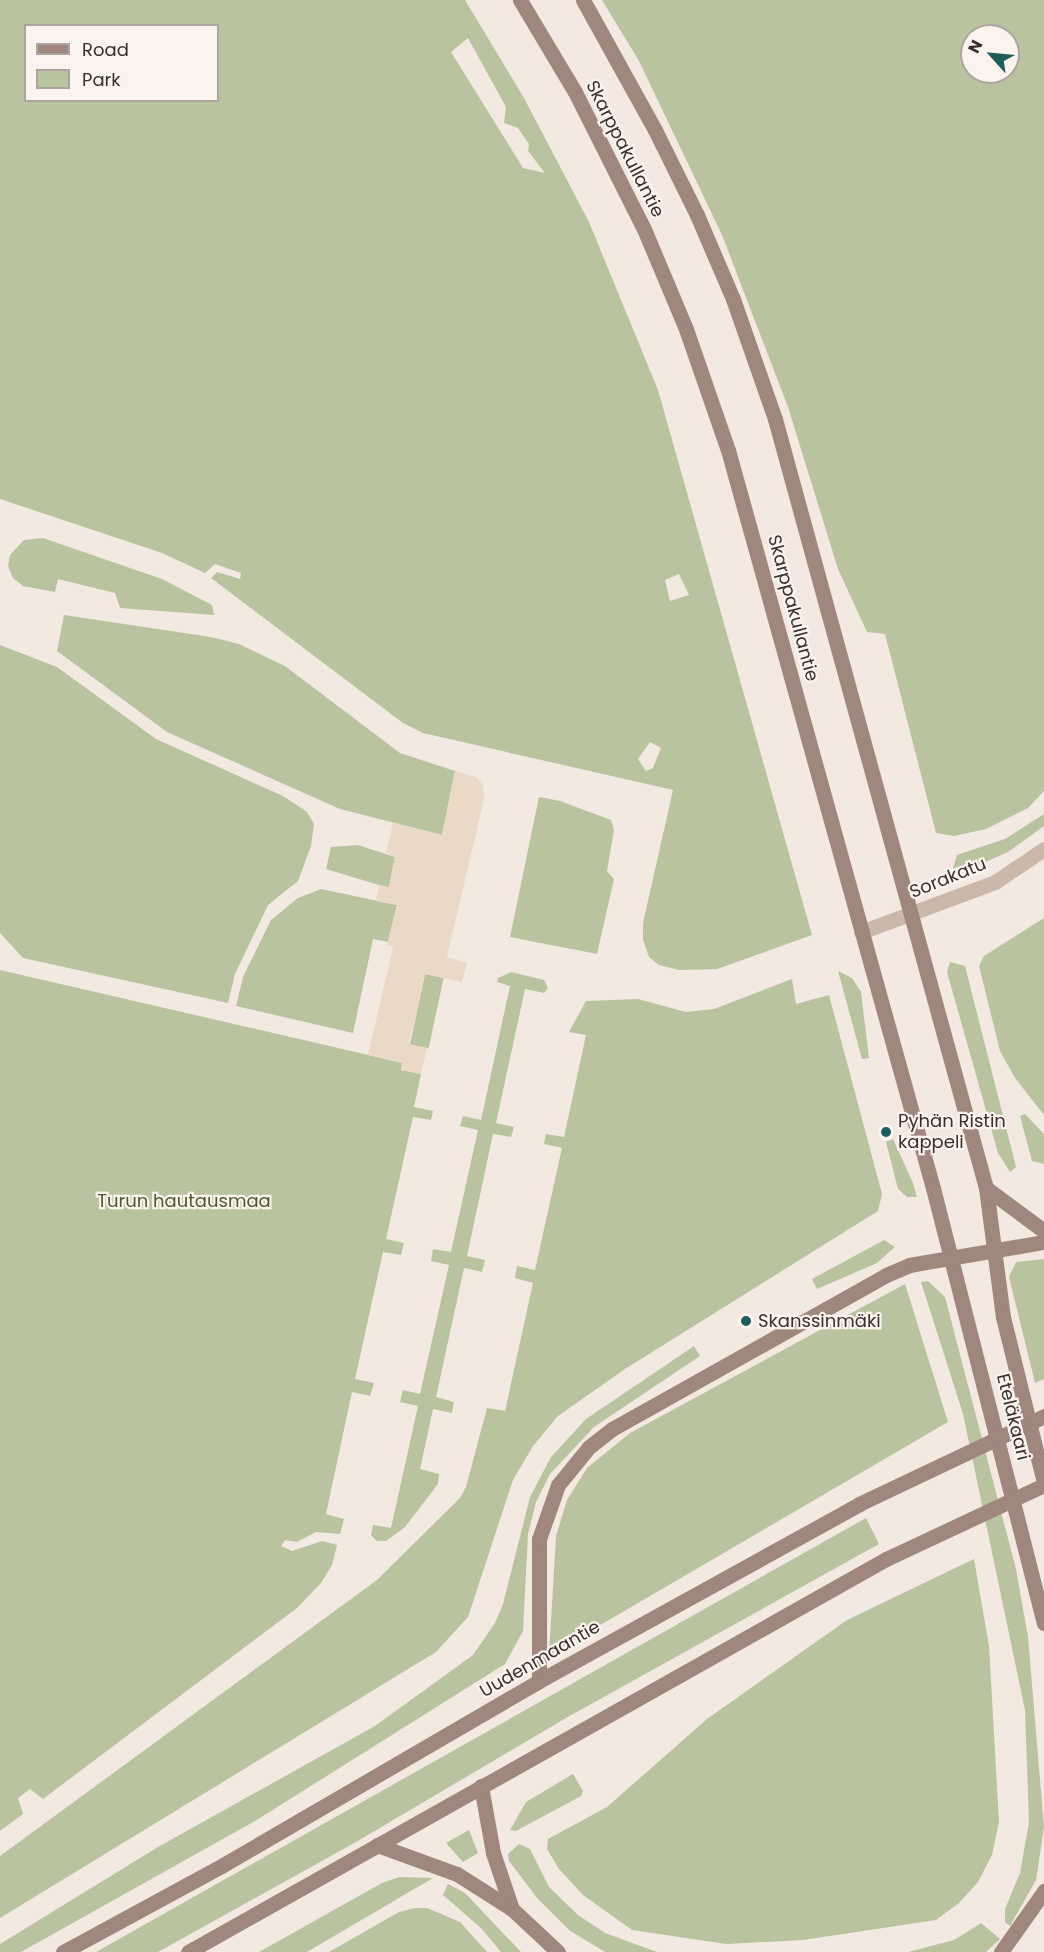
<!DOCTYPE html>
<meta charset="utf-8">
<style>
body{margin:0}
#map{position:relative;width:1044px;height:1952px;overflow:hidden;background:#f3e9e0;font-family:Poppins,sans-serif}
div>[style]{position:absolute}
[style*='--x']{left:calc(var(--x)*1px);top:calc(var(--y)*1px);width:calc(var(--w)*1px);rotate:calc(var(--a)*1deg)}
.green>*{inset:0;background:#b9c3a0;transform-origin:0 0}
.plaza>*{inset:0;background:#ebd9c7}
.tertiary>*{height:15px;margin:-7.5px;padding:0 7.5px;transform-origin:7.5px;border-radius:7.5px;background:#ccb8ab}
.secondary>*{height:15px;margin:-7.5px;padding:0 7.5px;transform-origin:7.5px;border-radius:7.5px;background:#a0877d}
.secondary-bridge>*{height:15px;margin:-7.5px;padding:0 7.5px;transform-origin:7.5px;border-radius:7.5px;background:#a0877d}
.dots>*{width:16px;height:16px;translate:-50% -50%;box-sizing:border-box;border:3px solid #fbf3ed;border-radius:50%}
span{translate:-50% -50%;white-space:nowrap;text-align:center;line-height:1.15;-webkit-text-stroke:4.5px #fbf3ed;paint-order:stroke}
.street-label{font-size:18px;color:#3a2e2b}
.poi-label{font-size:18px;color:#3a2e2b}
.left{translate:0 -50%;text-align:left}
.park-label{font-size:18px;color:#4c582e}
.legend{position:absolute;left:24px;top:24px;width:195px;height:78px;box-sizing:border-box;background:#fbf3ed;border:2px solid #aea49f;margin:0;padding:8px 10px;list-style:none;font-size:18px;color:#3a2e2b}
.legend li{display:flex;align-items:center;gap:12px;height:30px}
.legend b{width:30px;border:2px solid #aea49f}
.north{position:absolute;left:960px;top:24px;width:60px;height:60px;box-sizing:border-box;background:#fbf3ed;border:2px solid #aea49f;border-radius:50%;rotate:297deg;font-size:16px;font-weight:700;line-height:24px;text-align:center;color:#3a2e2b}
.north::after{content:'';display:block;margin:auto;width:21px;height:27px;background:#1f5c5c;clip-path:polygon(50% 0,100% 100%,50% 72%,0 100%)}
</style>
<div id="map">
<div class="green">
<i style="clip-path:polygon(evenodd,0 0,465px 0,524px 98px,589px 222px,658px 390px,812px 935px,717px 969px,679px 970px,659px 965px,649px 957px,643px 940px,643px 923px,673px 790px,423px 733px,403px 723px,211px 578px,217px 572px,240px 579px,241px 573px,215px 564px,205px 573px,162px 553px,0 499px,0 0,26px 26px,218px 26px,218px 100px,26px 100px,26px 26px,0 0,468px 38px,506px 107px,504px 123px,518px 128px,529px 144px,528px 151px,545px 173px,523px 168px,451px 52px,468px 38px,0 0,679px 574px,689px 595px,670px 601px,665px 580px,679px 574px,0 0,650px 742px,661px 748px,653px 768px,646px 771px,638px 759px,650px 742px)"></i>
<i style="clip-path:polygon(evenodd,602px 0,1044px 0,1044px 791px,1028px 808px,986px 829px,954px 836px,936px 833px,885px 634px,867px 632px,838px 569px,788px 407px,722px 235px,639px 61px,602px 0,972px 36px,1008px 36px,1008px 72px,972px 72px,972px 36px)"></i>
<i style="clip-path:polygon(43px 538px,162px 579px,212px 605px,214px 615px,120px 608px,115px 593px,58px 579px,55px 592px,23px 586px,13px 578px,8px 566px,10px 555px,24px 540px)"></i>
<i style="clip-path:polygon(64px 615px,211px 637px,239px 644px,285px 666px,400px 753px,455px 771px,442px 835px,340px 809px,167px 732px,57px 651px)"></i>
<i style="clip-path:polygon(0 645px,57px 667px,156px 739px,283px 796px,307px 812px,314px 824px,311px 846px,298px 881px,268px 905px,235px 974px,228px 1003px,23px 958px,0 933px)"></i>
<i style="clip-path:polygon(539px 797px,560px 801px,611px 820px,614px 830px,607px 871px,614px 879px,597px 954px,510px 937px)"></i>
<i style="clip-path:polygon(1044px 814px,1044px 826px,1008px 852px,972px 868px,953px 868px,957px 855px,1005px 839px)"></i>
<i style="clip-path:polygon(358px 845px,395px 857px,389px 888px,326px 869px,331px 847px)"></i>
<i style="clip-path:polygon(321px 889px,397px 905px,388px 942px,373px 939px,353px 1033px,236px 1006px,243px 977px,271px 920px,298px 898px)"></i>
<i style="clip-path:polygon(1044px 918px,1044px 1115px,1015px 1078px,1000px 1051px,979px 966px,984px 956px)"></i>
<i style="clip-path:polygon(950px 962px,965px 966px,1016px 1167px,1010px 1172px,998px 1153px,947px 972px)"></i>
<i style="clip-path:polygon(0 970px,403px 1063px,401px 1070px,421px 1074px,414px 1107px,433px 1111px,431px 1120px,413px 1117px,386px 1239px,404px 1243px,401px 1255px,383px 1252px,355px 1379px,374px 1383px,370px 1396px,352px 1392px,326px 1514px,344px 1519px,340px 1534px,316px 1532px,297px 1542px,285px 1540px,281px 1546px,292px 1551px,322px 1541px,337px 1545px,332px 1565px,321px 1583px,297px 1608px,43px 1799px,30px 1789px,18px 1798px,23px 1814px,0 1831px)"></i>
<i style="clip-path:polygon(838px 971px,852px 978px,861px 992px,869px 1058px,862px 1059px)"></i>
<i style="clip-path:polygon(511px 972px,544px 980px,548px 988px,544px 993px,525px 989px,496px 1123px,514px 1127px,511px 1137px,493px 1134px,467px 1256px,485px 1260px,482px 1272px,464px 1268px,436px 1397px,454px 1402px,452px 1413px,433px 1409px,420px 1469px,439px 1474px,438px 1484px,405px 1527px,386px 1541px,377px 1541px,371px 1535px,373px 1525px,391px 1528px,418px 1406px,400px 1402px,403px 1390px,420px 1394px,449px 1265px,431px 1261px,433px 1249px,451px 1252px,478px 1130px,460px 1126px,463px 1116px,481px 1120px,510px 986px,497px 982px,498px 978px)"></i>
<i style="left:425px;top:974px;width:19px;height:72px;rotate:12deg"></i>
<i style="clip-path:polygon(792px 979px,796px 1004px,829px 995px,882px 1194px,878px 1211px,625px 1369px,558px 1416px,533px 1446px,513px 1480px,468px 1617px,436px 1652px,0 1918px,0 1856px,377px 1580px,460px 1498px,466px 1487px,487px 1408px,505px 1411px,533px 1283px,515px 1278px,517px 1266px,535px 1270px,562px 1148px,544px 1144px,546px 1134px,564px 1137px,586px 1035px,569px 1032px,586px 1001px,638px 999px,686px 1012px,714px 1009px)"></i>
<i style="clip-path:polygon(1025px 1114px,1044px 1134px,1044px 1164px,1032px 1161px,1020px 1116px)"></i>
<i style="clip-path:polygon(893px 1139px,913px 1183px,917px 1197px,907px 1197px,898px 1189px,886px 1142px)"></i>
<i style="clip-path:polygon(884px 1240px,895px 1247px,877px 1263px,817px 1289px,812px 1279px)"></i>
<i style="clip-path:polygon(1044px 1259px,1044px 1379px,1035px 1383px,1009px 1277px,1016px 1262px)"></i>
<i style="clip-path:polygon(928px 1281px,945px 1297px,1016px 1569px,1028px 1637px,1044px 1827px,1036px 1880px,1010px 1926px,1005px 1922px,1005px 1909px,1020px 1873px,1029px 1822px,1025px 1710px,963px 1414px,921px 1282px)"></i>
<i style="clip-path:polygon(905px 1284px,948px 1422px,549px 1655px,556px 1536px,567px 1500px,587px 1468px,630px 1433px)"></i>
<i style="clip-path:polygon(694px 1346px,700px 1356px,594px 1427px,550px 1474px,536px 1502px,528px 1534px,523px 1631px,505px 1664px,255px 1821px,21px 1952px,0 1952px,0 1944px,158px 1847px,375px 1726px,473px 1655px,495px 1623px,503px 1604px,530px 1497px,551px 1457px,586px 1419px)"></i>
<i style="clip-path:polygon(866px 1518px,879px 1544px,566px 1718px,356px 1842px,158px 1952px,96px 1952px)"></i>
<i style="clip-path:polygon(974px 1559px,989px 1646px,999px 1822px,992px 1855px,978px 1882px,959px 1903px,936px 1920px,803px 1940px,726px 1944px,632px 1930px,583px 1895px,559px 1869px,547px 1849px,548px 1839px,607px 1807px,707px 1719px,847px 1620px)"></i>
<i style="clip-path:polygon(573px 1774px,583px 1791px,581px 1796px,516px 1831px,510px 1830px,526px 1802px)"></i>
<i style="clip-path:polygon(469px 1830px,478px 1853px,463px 1862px,446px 1843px)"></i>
<i style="clip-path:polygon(519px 1844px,530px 1849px,549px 1887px,578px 1915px,605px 1933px,657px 1952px,605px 1952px,569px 1930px,538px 1899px,509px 1861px,508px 1854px)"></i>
<i style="clip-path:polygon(399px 1877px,433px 1878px,307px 1952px,259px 1952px,382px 1883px)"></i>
<i style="clip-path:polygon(448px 1884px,465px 1893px,521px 1952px,501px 1952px,481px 1928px,443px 1895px)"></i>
<i style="clip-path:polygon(415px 1908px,427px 1908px,460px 1922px,487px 1952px,329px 1952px,399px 1912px)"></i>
<i style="clip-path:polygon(981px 1923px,1000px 1939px,986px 1952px,908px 1952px,954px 1940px)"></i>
</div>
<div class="plaza">
<i style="clip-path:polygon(455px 771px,476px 777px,483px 785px,484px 799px,447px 957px,467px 963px,462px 982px,425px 974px,409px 1044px,427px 1048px,421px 1074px,401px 1070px,402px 1063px,368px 1055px,393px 947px,387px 945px,397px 905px,376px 901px,379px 885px,389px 887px,395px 857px,386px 853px,393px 823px,442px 835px)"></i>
</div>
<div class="tertiary">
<i style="--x:861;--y:932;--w:143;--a:-20.5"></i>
<i style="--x:995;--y:882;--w:59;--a:-34"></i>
</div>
<div class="secondary">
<i style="--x:520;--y:0;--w:107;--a:59.1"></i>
<i style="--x:575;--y:92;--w:153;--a:63.3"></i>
<i style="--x:644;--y:229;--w:108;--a:67.2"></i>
<i style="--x:686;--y:329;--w:128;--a:70.9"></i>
<i style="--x:728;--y:450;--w:766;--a:74.48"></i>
<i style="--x:933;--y:1188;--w:449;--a:75.7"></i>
<i style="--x:583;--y:0;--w:149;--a:61"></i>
<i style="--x:655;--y:130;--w:95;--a:63.7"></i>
<i style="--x:697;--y:215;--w:91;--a:66.8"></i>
<i style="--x:733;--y:299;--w:127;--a:70.7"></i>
<i style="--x:775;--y:419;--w:797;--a:74.66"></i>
<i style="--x:986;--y:1188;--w:130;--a:82.5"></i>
<i style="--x:1003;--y:1317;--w:171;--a:76.1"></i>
<i style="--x:986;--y:1188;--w:72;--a:36.6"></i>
<i style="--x:539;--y:1681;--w:142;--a:-90"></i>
<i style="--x:539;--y:1539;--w:57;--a:-70.6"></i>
<i style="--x:558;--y:1485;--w:49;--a:-50.8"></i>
<i style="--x:589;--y:1447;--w:29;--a:-38"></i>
<i style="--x:612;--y:1429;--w:314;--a:-29.3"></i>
<i style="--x:886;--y:1275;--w:25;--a:-23"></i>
<i style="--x:909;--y:1265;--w:137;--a:-9.7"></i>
<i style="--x:481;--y:1786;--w:68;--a:79.8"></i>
<i style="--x:493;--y:1853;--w:59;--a:71.3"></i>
<i style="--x:377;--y:1845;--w:85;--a:19.9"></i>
<i style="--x:457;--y:1874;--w:65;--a:32.5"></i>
<i style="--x:512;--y:1909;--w:63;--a:43.1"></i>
<i style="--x:63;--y:1952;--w:182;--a:-28.5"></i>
<i style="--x:223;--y:1865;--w:366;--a:-30.2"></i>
<i style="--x:539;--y:1681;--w:366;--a:-28.9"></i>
<i style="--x:188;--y:1952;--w:801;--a:-29.38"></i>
<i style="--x:1001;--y:1952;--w:75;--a:-54.8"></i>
</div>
<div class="secondary-bridge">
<i style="--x:859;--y:1504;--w:205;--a:-25.4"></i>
<i style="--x:886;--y:1559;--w:174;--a:-25.1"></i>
</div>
<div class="dots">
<i style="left:886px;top:1132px;background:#1f5c5c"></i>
<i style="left:746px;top:1321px;background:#1f5c5c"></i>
</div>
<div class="street-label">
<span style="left:625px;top:149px;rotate:63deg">Skarppakullantie</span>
<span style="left:793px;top:608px;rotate:75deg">Skarppakullantie</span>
<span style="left:948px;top:878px;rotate:-22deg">Sorakatu</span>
<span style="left:1013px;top:1417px;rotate:76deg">Eteläkaari</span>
<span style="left:540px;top:1659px;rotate:-30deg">Uudenmaantie</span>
</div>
<div class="poi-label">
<span class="left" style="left:898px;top:1132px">Pyhän Ristin<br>kappeli</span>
<span class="left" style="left:758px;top:1321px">Skanssinmäki</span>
</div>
<div class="park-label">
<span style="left:184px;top:1201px">Turun hautausmaa</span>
</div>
<ul class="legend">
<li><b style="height:8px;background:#a0877d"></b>Road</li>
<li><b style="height:16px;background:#b9c3a0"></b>Park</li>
</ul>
<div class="north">N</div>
</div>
